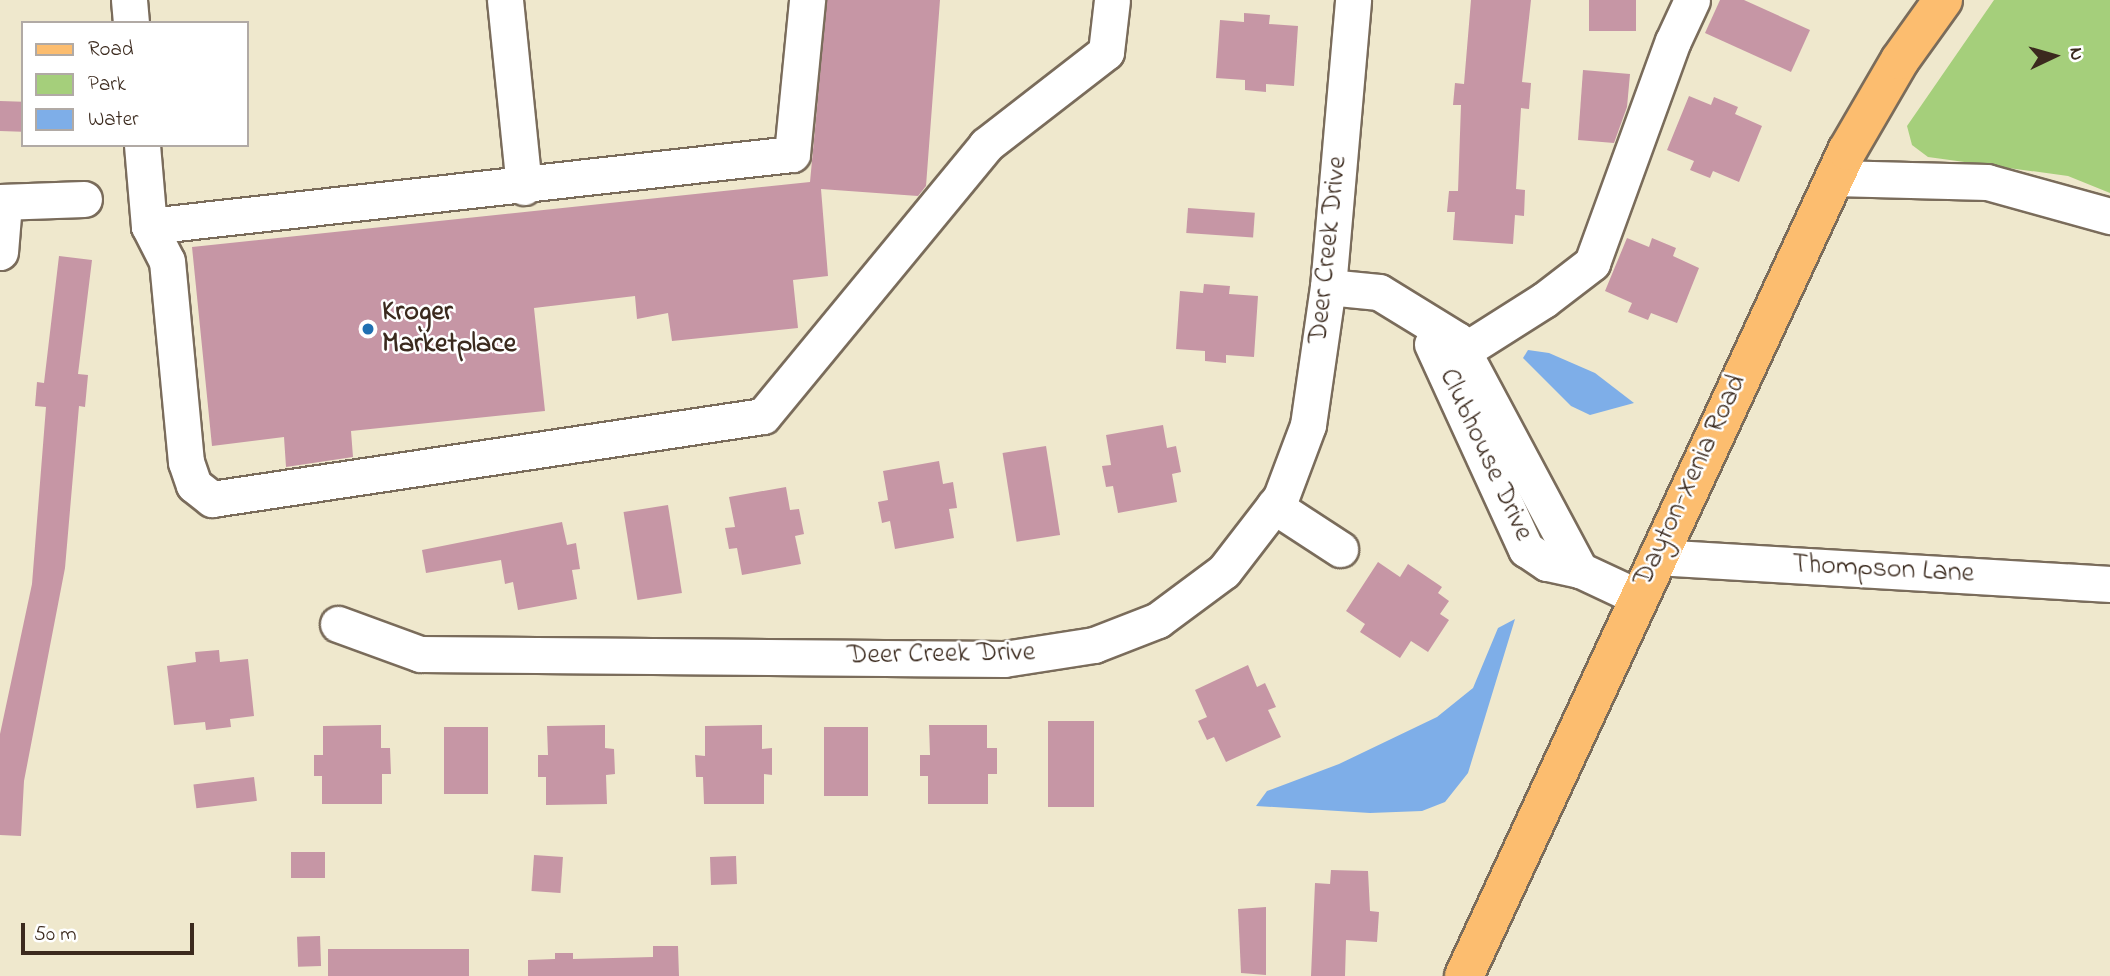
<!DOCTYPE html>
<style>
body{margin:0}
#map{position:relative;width:2110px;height:976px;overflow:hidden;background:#efe8cd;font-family:"Indie Flower",sans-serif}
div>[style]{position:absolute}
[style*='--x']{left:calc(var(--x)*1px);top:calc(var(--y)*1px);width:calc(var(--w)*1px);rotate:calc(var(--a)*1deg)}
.green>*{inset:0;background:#a5cf7b}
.water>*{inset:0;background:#7eaee8}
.building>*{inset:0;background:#c696a5;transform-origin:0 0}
.roads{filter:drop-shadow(2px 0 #7a6c5b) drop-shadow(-2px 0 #7a6c5b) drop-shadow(0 2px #7a6c5b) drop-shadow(0 -2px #7a6c5b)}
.minor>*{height:35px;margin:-17.5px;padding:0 17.5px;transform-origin:17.5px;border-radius:17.5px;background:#fff}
.major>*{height:38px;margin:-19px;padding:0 19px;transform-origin:19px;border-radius:19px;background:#fcbd6f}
.dots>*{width:19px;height:19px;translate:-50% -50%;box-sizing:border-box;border:4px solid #fff;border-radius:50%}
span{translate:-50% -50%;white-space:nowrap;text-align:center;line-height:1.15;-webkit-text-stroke:5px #fff;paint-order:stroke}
.street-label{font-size:28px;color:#3b2a1e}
.poi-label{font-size:28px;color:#3b2a1e;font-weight:700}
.left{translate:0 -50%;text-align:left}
.legend{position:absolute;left:21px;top:21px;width:228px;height:126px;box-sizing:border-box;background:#fff;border:2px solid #b1aaa5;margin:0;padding:9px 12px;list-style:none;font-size:21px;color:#3b2a1e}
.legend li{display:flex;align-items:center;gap:14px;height:35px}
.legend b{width:35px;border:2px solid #b1aaa5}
.north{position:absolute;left:2019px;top:21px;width:70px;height:70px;-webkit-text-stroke:5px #fff;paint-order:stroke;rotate:85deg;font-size:19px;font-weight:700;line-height:28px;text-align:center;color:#3b2a1e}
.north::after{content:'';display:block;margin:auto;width:24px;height:32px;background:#3b2a1e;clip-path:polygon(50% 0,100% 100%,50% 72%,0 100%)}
.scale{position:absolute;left:21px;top:923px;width:173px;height:32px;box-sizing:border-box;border:4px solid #3b2a1e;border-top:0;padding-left:9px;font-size:21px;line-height:24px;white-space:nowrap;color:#3b2a1e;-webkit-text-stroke:5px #fff;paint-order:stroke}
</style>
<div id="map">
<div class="green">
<i style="clip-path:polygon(1994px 0,2110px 0,2110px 193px,2068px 176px,1928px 157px,1912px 145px,1907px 126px)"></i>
</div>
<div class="water">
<i style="clip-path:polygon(1528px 350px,1549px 353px,1595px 373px,1634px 403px,1590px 415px,1571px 406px,1523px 358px)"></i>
<i style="clip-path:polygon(1515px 619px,1468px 773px,1445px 802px,1422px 811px,1370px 813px,1256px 806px,1267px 791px,1339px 764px,1437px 717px,1473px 688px,1498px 628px)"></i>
</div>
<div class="building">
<i style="clip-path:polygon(827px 0,940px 0,926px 186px,918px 196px,821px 189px,828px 276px,793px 280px,798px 328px,672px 341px,668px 313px,637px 319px,635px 296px,534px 308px,545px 411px,351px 431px,353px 457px,286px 467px,284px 437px,212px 446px,192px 247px,810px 182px)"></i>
<i style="clip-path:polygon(1471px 0,1531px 0,1522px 82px,1531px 83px,1529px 109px,1521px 108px,1516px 189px,1525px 190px,1524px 216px,1515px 215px,1513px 244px,1453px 240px,1455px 212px,1447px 212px,1449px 191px,1458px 191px,1461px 105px,1453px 105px,1455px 83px,1464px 84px)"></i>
<i style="left:1589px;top:0;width:47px;height:31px"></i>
<i style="clip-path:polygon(1720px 0,1744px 0,1810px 30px,1791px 72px,1705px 33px)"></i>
<i style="clip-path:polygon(1244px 13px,1270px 15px,1269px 24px,1298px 26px,1294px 86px,1266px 84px,1266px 92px,1245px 90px,1245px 80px,1216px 78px,1220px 20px,1244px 22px)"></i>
<i style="clip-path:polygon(1583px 70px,1630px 74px,1627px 107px,1614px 143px,1578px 140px)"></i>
<i style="clip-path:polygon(1689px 96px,1711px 105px,1714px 97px,1738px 107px,1735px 114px,1762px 126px,1739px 182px,1713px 171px,1710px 178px,1690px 170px,1694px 161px,1667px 150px)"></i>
<i style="left:0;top:101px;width:23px;height:30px;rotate:2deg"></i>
<i style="left:1188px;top:208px;width:67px;height:25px;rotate:4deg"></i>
<i style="clip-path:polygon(1627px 238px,1649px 247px,1652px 238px,1676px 248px,1673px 256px,1699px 268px,1677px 323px,1651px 313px,1648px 320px,1628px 312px,1632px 303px,1605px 291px)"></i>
<i style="clip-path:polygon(59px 256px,92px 260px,78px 374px,88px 375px,85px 407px,79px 406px,65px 568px,24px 781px,21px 836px,0 835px,0 734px,32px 584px,46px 407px,35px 406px,37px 382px,44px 383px)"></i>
<i style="clip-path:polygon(1204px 284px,1230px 286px,1229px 294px,1258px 296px,1254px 357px,1226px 355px,1226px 363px,1205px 361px,1205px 351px,1176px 349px,1180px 291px,1203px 293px)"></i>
<i style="clip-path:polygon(1163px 425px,1167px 448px,1176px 446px,1181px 472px,1172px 474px,1177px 502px,1118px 513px,1113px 486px,1106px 487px,1102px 466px,1111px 465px,1106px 435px)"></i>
<i style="left:1046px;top:446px;width:90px;height:44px;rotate:81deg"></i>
<i style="clip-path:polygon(939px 461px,943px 484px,953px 482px,957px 508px,949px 509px,954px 538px,895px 549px,890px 521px,882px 523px,878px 502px,888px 500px,883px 471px)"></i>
<i style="clip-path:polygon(786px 487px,790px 510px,799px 509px,804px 534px,795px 536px,801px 564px,742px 575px,737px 548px,729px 549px,725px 528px,735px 527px,729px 497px)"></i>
<i style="left:668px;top:505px;width:89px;height:45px;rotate:81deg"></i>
<i style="clip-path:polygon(562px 522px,567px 545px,576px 543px,580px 569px,572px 570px,577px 599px,518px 610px,513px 582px,505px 584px,501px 560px,426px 573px,422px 550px)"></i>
<i style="clip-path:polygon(1378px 562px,1400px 577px,1408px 564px,1442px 587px,1438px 593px,1449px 601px,1440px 614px,1449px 620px,1428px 652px,1411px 641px,1400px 658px,1360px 632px,1365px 624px,1346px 611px)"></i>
<i style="clip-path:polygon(219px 650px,220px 662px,248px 659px,254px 716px,230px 719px,231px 727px,206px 730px,205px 722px,174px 725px,167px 666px,196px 662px,195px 652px)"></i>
<i style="clip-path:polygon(1248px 665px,1257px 687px,1265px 683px,1276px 707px,1268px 710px,1281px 737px,1226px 762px,1214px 737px,1207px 740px,1198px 721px,1207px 717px,1195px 690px)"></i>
<i style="left:1048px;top:721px;width:46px;height:86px"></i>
<i style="clip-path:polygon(381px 725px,381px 748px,390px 748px,391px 774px,382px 774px,382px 804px,322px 804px,322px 776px,314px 776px,314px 755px,323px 755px,323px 726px)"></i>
<i style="clip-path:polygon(605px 725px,605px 748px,614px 749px,615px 774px,606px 775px,607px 804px,546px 805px,546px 777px,538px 777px,538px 755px,548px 755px,547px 726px)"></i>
<i style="clip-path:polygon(762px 725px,762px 749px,772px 748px,772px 775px,764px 774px,764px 804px,704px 804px,703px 777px,696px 777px,695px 755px,705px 756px,705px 726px)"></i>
<i style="clip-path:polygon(929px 725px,987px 725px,987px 748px,997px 748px,997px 774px,988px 774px,988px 804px,928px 804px,928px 776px,920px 776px,920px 755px,930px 755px)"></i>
<i style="left:444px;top:727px;width:44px;height:67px"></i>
<i style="left:824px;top:727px;width:44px;height:69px"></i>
<i style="left:254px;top:777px;width:24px;height:61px;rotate:83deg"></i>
<i style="left:291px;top:852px;width:34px;height:26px"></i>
<i style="left:534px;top:855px;width:29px;height:36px;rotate:4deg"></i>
<i style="left:736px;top:856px;width:28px;height:26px;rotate:88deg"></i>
<i style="clip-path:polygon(1331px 870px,1368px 871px,1370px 911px,1379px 912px,1377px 942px,1346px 940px,1345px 976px,1311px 976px,1315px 883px,1330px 884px)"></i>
<i style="clip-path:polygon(1266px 907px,1266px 975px,1241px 973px,1238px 909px)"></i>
<i style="left:320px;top:936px;width:30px;height:23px;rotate:88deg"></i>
<i style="clip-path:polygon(653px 946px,678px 946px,679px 976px,528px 976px,528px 960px,555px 959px,555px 953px,573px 953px,573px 959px,653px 957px)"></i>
<i style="left:469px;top:949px;width:27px;height:141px;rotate:90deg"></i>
</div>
<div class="roads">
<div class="minor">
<i style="--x:129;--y:0;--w:23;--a:85"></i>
<i style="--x:505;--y:0;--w:188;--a:84.2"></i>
<i style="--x:142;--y:145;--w:81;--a:85.1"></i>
<i style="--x:149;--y:226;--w:39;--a:63"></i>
<i style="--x:167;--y:261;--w:202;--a:84.6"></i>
<i style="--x:186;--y:462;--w:24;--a:71"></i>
<i style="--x:194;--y:485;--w:23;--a:38"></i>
<i style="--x:212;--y:499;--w:557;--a:-8.57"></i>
<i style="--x:763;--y:416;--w:351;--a:-50.5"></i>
<i style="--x:986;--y:145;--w:152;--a:-37.8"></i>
<i style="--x:1106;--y:52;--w:52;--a:-83.4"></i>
<i style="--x:1834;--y:178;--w:153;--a:1.5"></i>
<i style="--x:1987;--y:182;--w:128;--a:15.5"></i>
<i style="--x:0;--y:202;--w:84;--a:-2"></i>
<i style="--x:149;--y:226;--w:647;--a:-6.39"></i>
<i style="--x:792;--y:154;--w:155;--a:-84.4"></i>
<i style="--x:0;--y:252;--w:49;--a:-85.3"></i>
<i style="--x:1328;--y:287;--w:51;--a:5.6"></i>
<i style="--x:1379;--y:292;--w:92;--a:31.6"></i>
<i style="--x:1457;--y:340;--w:261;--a:61.9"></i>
<i style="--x:1432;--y:344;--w:226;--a:65.4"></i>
<i style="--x:1526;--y:549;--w:25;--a:34"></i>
<i style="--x:1547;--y:563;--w:34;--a:12"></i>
<i style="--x:1580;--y:570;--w:64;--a:25"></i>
<i style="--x:1443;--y:364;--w:120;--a:-32.4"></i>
<i style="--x:1544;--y:300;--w:61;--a:-37.6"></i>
<i style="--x:1592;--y:263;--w:236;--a:-70"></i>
<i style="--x:1673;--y:41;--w:45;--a:-65.1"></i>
<i style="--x:1274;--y:506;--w:79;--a:33.1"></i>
<i style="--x:1656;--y:557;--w:455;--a:3.4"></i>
<i style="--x:338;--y:624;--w:87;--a:20.1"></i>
<i style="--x:420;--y:654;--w:584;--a:0.49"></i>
<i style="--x:1004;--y:659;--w:91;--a:-8.8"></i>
<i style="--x:1094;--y:645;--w:69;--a:-21.3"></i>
<i style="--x:1158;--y:620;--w:82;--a:-36.6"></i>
<i style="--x:1224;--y:571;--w:93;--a:-52.4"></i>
<i style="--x:1281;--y:497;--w:77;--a:-69.4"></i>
<i style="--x:1308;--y:425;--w:139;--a:-81.8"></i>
<i style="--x:1328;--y:287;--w:288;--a:-85"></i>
</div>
<div class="major">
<i style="--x:1464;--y:976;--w:910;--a:-65.1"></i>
<i style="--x:1847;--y:151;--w:105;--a:-59.8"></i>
<i style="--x:1900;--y:60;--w:74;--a:-54.4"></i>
</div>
</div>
<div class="dots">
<i style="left:368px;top:329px;background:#1f6fb2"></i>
</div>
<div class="street-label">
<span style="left:1329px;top:250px;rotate:-84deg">Deer Creek Drive</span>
<span style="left:1485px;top:455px;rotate:65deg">Clubhouse Drive</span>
<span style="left:1691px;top:481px;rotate:-65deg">Dayton-Xenia Road</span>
<span style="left:1883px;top:570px;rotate:3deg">Thompson Lane</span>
<span style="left:941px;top:655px;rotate:-1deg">Deer Creek Drive</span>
</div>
<div class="poi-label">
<span class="left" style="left:382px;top:329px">Kroger<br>Marketplace</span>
</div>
<ul class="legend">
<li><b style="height:9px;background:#fcbd6f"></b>Road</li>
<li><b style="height:19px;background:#a5cf7b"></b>Park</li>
<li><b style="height:19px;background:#7eaee8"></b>Water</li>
</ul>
<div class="north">N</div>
<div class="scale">50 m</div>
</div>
